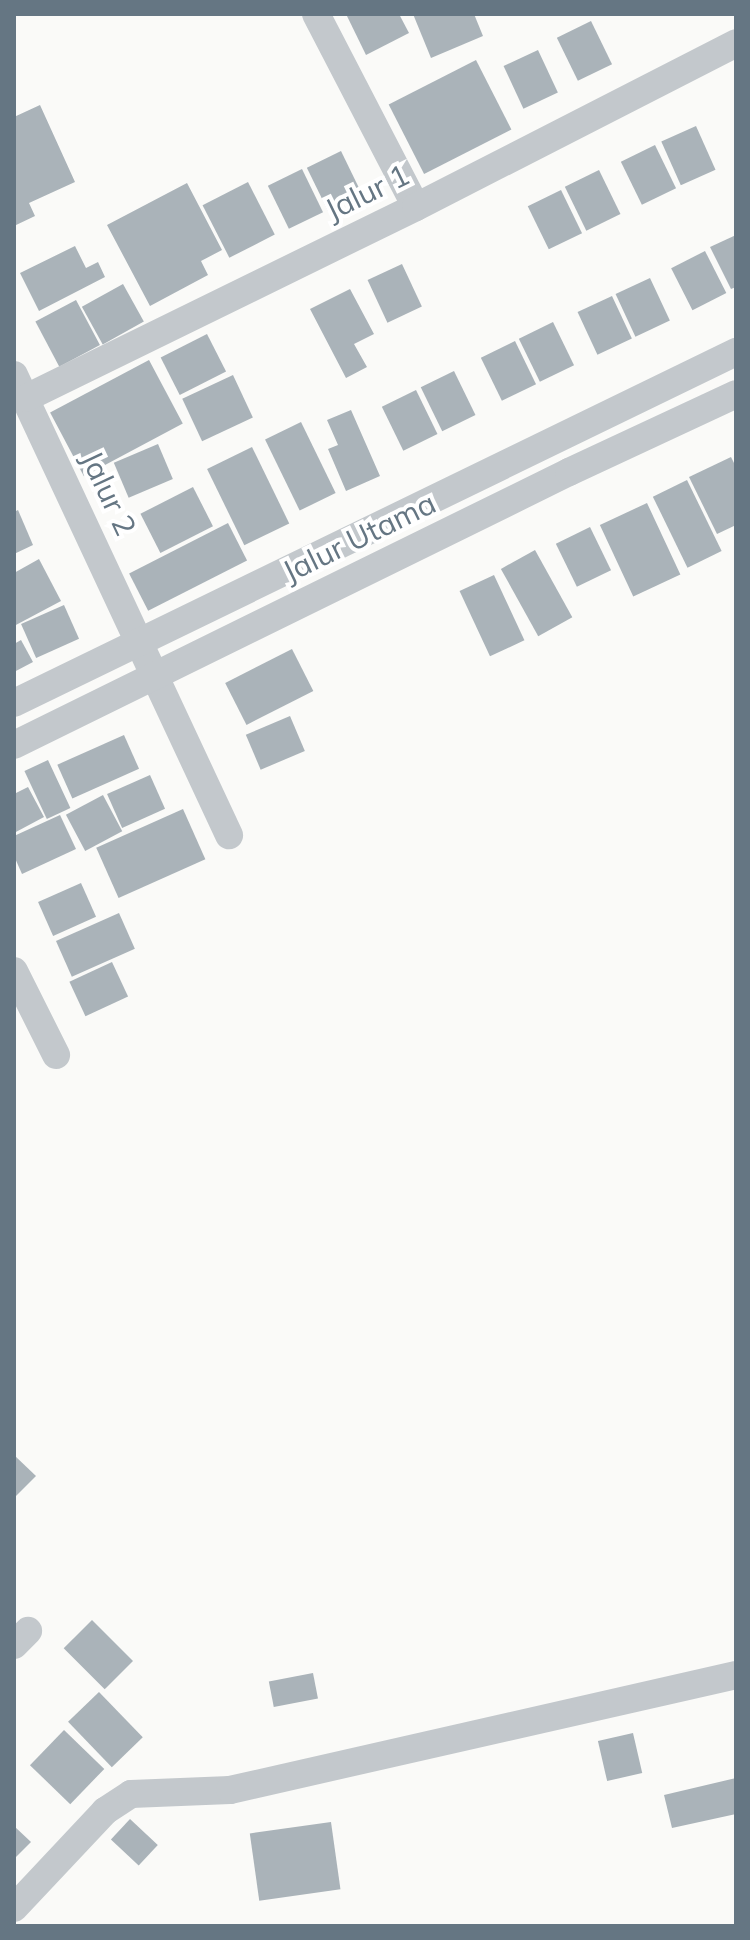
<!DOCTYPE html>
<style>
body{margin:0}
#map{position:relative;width:750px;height:1940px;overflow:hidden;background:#fafaf8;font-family:Mulish,sans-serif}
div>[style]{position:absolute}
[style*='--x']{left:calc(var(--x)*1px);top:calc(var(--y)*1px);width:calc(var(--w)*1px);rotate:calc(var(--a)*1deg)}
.building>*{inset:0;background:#aab3b9;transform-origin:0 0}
.street>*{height:28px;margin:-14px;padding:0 14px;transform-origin:14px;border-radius:14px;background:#c3c8cc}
span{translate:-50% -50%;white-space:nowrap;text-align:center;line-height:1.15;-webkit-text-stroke:8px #fff;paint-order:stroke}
.street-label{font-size:30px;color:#657683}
.frame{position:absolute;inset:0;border:16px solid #657683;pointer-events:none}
</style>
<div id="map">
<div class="building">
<i style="clip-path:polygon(346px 14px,399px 14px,409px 33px,366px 55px)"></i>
<i style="clip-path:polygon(413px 14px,474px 14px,483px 36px,431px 58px)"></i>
<i style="left:591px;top:21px;width:48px;height:38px;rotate:64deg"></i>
<i style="left:538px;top:50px;width:47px;height:38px;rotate:65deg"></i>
<i style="left:476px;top:60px;width:78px;height:98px;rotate:63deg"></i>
<i style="clip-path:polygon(40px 105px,75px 182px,29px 203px,35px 216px,14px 226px,14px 117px)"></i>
<i style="left:696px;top:126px;width:48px;height:38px;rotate:66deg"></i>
<i style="left:655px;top:145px;width:48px;height:38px;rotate:64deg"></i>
<i style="left:341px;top:151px;width:48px;height:38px;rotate:64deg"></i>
<i style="left:302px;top:169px;width:48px;height:38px;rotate:64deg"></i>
<i style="left:599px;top:170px;width:49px;height:38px;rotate:64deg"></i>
<i style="left:248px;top:182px;width:59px;height:51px;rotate:63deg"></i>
<i style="clip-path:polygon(187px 183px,222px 250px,201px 261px,208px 275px,150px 306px,107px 225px)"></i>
<i style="left:561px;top:190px;width:48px;height:37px;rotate:64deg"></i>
<i style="clip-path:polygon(736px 235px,736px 287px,731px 289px,710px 247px)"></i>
<i style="clip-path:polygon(75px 246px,86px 268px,98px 262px,105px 277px,39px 311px,20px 273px)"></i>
<i style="left:705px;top:251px;width:47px;height:38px;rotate:63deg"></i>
<i style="left:402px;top:264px;width:47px;height:38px;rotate:65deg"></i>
<i style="left:650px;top:278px;width:47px;height:38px;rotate:65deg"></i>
<i style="left:123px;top:284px;width:43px;height:47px;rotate:61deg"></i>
<i style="clip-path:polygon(350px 289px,374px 334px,354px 344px,367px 367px,346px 378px,310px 309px)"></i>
<i style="left:612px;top:296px;width:47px;height:38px;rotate:65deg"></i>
<i style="left:76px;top:300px;width:51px;height:46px;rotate:62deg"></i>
<i style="left:553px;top:322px;width:48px;height:38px;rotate:64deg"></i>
<i style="left:207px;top:334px;width:42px;height:52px;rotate:63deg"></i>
<i style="left:515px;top:341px;width:48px;height:38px;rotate:64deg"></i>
<i style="left:149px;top:360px;width:72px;height:112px;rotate:62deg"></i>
<i style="left:454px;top:371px;width:49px;height:37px;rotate:64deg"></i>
<i style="left:233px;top:375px;width:47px;height:56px;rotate:65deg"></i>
<i style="left:416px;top:390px;width:49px;height:38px;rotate:64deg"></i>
<i style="clip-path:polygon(351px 410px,380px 476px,346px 491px,328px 449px,338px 445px,327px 420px)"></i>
<i style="left:301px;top:422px;width:79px;height:40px;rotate:64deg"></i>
<i style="left:158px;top:444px;width:38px;height:48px;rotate:67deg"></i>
<i style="left:252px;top:447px;width:85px;height:50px;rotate:64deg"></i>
<i style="clip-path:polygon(731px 457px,736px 467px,736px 525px,717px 534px,689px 477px)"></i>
<i style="left:687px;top:480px;width:79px;height:38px;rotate:64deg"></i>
<i style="left:193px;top:487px;width:44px;height:59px;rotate:63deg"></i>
<i style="left:647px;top:503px;width:79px;height:52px;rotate:65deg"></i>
<i style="clip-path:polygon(18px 510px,33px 545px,14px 554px,14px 512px)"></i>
<i style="left:228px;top:523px;width:42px;height:111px;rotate:63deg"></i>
<i style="left:590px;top:527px;width:48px;height:38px;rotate:64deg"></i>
<i style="left:535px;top:550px;width:77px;height:39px;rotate:61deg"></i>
<i style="clip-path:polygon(39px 559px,61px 601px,14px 626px,14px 573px)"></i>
<i style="left:494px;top:575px;width:72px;height:38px;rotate:65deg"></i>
<i style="left:64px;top:605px;width:37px;height:47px;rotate:66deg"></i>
<i style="clip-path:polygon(21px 640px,33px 662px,14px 672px,14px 644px)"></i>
<i style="left:292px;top:649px;width:47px;height:75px;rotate:63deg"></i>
<i style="left:290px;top:716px;width:38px;height:48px;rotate:67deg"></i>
<i style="left:124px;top:735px;width:37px;height:73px;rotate:66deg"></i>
<i style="left:48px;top:760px;width:53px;height:26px;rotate:65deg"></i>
<i style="left:150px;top:775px;width:37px;height:47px;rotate:66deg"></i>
<i style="clip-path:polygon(28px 787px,44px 817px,14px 833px,14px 794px)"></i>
<i style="left:103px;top:795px;width:41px;height:42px;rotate:62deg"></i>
<i style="left:183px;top:809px;width:55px;height:95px;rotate:66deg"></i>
<i style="clip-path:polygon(60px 815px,76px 849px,22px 874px,14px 856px,14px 836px)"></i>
<i style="left:81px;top:883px;width:37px;height:47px;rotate:66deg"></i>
<i style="left:119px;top:913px;width:39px;height:69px;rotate:66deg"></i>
<i style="left:112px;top:962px;width:38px;height:47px;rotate:65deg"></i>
<i style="clip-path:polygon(14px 1455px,36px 1476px,14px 1498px)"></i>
<i style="left:92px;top:1620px;width:58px;height:40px;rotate:45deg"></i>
<i style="left:313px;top:1673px;width:26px;height:45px;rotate:79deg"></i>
<i style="left:99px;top:1692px;width:63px;height:43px;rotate:46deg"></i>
<i style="left:64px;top:1730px;width:56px;height:49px;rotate:44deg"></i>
<i style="left:633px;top:1733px;width:41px;height:36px;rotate:77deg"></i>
<i style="clip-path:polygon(736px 1778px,736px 1814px,672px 1828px,664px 1795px)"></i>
<i style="left:130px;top:1819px;width:38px;height:28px;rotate:43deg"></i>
<i style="left:331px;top:1822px;width:68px;height:82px;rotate:82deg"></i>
<i style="clip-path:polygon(14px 1826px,31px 1842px,14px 1859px)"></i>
</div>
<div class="street">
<i style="--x:316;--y:14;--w:217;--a:62.6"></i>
<i style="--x:14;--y:375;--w:508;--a:64.95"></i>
<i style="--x:26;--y:398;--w:434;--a:-26.1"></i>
<i style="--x:416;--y:207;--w:360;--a:-27.1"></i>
<i style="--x:14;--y:703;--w:803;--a:-25.93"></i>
<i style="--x:14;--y:745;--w:619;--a:-26.19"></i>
<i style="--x:569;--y:472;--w:184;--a:-25"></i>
<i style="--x:14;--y:971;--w:94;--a:63.4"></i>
<i style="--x:14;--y:1645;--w:20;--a:-45"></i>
<i style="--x:14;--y:1908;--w:133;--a:-46.8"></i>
<i style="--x:105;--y:1811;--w:31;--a:-33"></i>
<i style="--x:131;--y:1794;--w:99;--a:-2.3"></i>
<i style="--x:230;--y:1790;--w:519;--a:-12.8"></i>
</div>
<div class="street-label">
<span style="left:367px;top:192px;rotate:-26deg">Jalur 1</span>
<span style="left:109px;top:493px;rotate:65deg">Jalur 2</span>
<span style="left:359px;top:537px;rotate:-26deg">Jalur Utama</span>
</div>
<div class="frame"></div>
</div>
